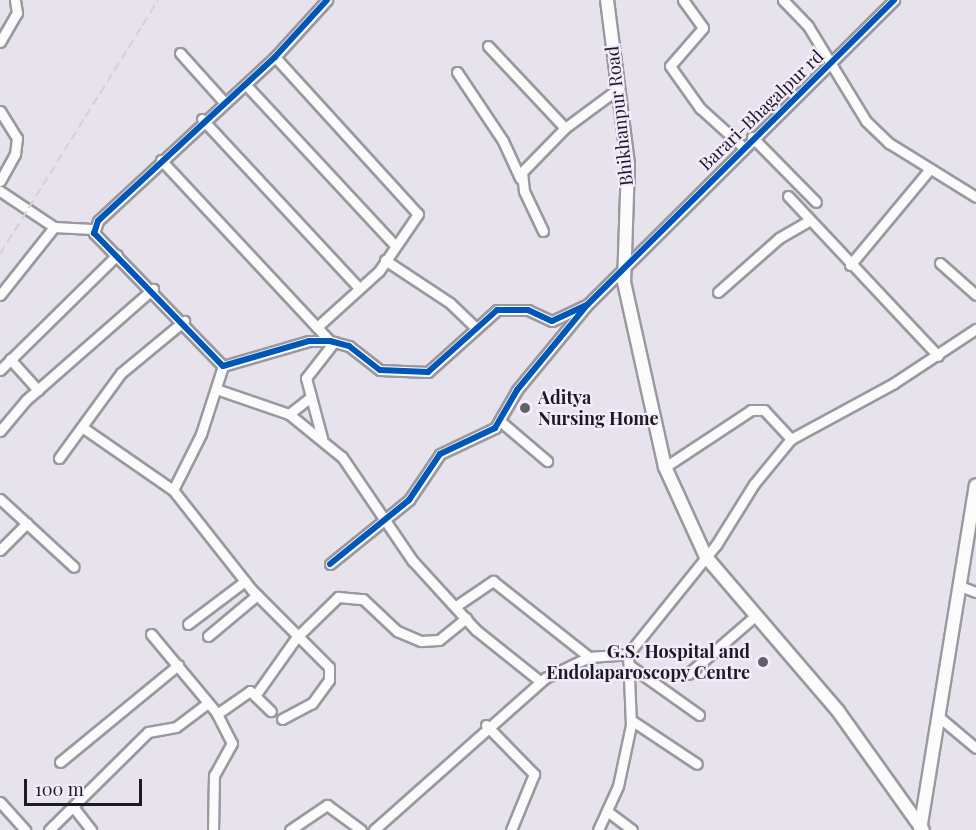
<!DOCTYPE html>
<style>
body{margin:0}
#map{position:relative;width:976px;height:830px;overflow:hidden;background:#e7e3ed;font-family:"Playfair Display",serif}
div>[style]{position:absolute}
[style*='--x']{left:calc(var(--x)*1px);top:calc(var(--y)*1px);width:calc(var(--w)*1px);rotate:calc(var(--a)*1deg)}
.roads{filter:drop-shadow(2px 0 #9b989f) drop-shadow(-2px 0 #9b989f) drop-shadow(0 2px #9b989f) drop-shadow(0 -2px #9b989f)}
.minor>*{height:9px;margin:-4.5px;padding:0 4.5px;transform-origin:4.5px;border-radius:4.5px;background:#fbfbfc}
.major>*{height:12px;margin:-6px;padding:0 6px;transform-origin:6px;border-radius:6px;background:#fbfbfc}
.rail>*{height:2px;margin-top:-1px;transform-origin:0;background:repeating-linear-gradient(90deg,#d3d1d4 0 9px,transparent 0 13.5px)}
.cycleway>*{height:6px;margin:-3px;padding:0 3px;transform-origin:3px;border-radius:3px;background:#0057b8}
.dots>*{width:16px;height:16px;translate:-50% -50%;box-sizing:border-box;border:3px solid #f3ecfe;border-radius:50%}
span{translate:-50% -50%;white-space:nowrap;text-align:center;line-height:1.15;-webkit-text-stroke:4.5px #f3ecfe;paint-order:stroke}
.street-label{font-size:18px;color:#1d1a21}
.poi-label{font-size:18px;color:#1d1a21;font-weight:700}
.left{translate:0 -50%;text-align:left}
.right{translate:-100% -50%;text-align:right}
.scale{position:absolute;left:24px;top:779px;width:118px;height:27px;box-sizing:border-box;border:3px solid #1d1a21;border-top:0;padding-left:8px;font-size:18px;line-height:21px;white-space:nowrap;color:#1d1a21;-webkit-text-stroke:4px #f3ecfe;paint-order:stroke}
</style>
<div id="map">
<div class="roads">
<div class="minor">
<i style="--x:327;--y:0;--w:77;--a:132.4"></i>
<i style="--x:275;--y:57;--w:241;--a:137.2"></i>
<i style="--x:98;--y:221;--w:13;--a:108"></i>
<i style="--x:94;--y:233;--w:185;--a:45.9"></i>
<i style="--x:223;--y:366;--w:90;--a:-16.2"></i>
<i style="--x:309;--y:341;--w:21;--a:0"></i>
<i style="--x:330;--y:341;--w:20;--a:15"></i>
<i style="--x:349;--y:346;--w:39;--a:38"></i>
<i style="--x:380;--y:370;--w:48;--a:2.4"></i>
<i style="--x:428;--y:372;--w:93;--a:-41.9"></i>
<i style="--x:497;--y:310;--w:31;--a:0"></i>
<i style="--x:528;--y:310;--w:26;--a:25"></i>
<i style="--x:552;--y:321;--w:38;--a:-25"></i>
<i style="--x:683;--y:0;--w:34;--a:54"></i>
<i style="--x:703;--y:28;--w:50;--a:131"></i>
<i style="--x:670;--y:66;--w:52;--a:54.5"></i>
<i style="--x:700;--y:108;--w:57;--a:42.1"></i>
<i style="--x:783;--y:0;--w:36;--a:46"></i>
<i style="--x:808;--y:26;--w:111;--a:58.6"></i>
<i style="--x:866;--y:121;--w:32;--a:44"></i>
<i style="--x:889;--y:143;--w:102;--a:31.8"></i>
<i style="--x:0;--y:42;--w:34;--a:-60"></i>
<i style="--x:17;--y:13;--w:13;--a:-99"></i>
<i style="--x:488;--y:46;--w:112;--a:46.8"></i>
<i style="--x:180;--y:53;--w:66;--a:48.1"></i>
<i style="--x:275;--y:57;--w:212;--a:47.7"></i>
<i style="--x:418;--y:214;--w:69;--a:124.4"></i>
<i style="--x:379;--y:271;--w:84;--a:137.9"></i>
<i style="--x:457;--y:72;--w:83;--a:56.3"></i>
<i style="--x:503;--y:141;--w:41;--a:65.3"></i>
<i style="--x:246;--y:85;--w:217;--a:47.1"></i>
<i style="--x:0;--y:111;--w:32;--a:58"></i>
<i style="--x:17;--y:138;--w:16;--a:97"></i>
<i style="--x:15;--y:154;--w:31;--a:119"></i>
<i style="--x:202;--y:119;--w:231;--a:47.1"></i>
<i style="--x:752;--y:137;--w:91;--a:45.4"></i>
<i style="--x:161;--y:160;--w:248;--a:47"></i>
<i style="--x:0;--y:191;--w:65;--a:33.7"></i>
<i style="--x:788;--y:196;--w:219;--a:46.8"></i>
<i style="--x:543;--y:231;--w:44;--a:-115.4"></i>
<i style="--x:524;--y:191;--w:19;--a:-96"></i>
<i style="--x:522;--y:172;--w:62;--a:-45.7"></i>
<i style="--x:565;--y:128;--w:67;--a:-36.5"></i>
<i style="--x:385;--y:260;--w:78;--a:33.5"></i>
<i style="--x:450;--y:303;--w:35;--a:44"></i>
<i style="--x:940;--y:263;--w:48;--a:41.6"></i>
<i style="--x:850;--y:265;--w:125;--a:-50.2"></i>
<i style="--x:718;--y:292;--w:81;--a:-41.5"></i>
<i style="--x:779;--y:238;--w:34;--a:-30"></i>
<i style="--x:0;--y:295;--w:87;--a:-51.5"></i>
<i style="--x:54;--y:227;--w:38;--a:3"></i>
<i style="--x:10;--y:359;--w:42;--a:47.9"></i>
<i style="--x:0;--y:370;--w:164;--a:-44.5"></i>
<i style="--x:216;--y:389;--w:77;--a:18.9"></i>
<i style="--x:289;--y:414;--w:28;--a:-38"></i>
<i style="--x:289;--y:414;--w:68;--a:39.1"></i>
<i style="--x:342;--y:457;--w:125;--a:55.8"></i>
<i style="--x:412;--y:560;--w:95;--a:47.6"></i>
<i style="--x:476;--y:630;--w:82;--a:38.6"></i>
<i style="--x:500;--y:421;--w:62;--a:40.4"></i>
<i style="--x:82;--y:427;--w:111;--a:34.7"></i>
<i style="--x:173;--y:490;--w:127;--a:51.7"></i>
<i style="--x:252;--y:590;--w:109;--a:45"></i>
<i style="--x:329;--y:667;--w:13;--a:90"></i>
<i style="--x:329;--y:680;--w:29;--a:126"></i>
<i style="--x:312;--y:703;--w:34;--a:152"></i>
<i style="--x:0;--y:431;--w:40;--a:-50"></i>
<i style="--x:26;--y:400;--w:169;--a:-41.2"></i>
<i style="--x:322;--y:438;--w:62;--a:-104.9"></i>
<i style="--x:306;--y:378;--w:46;--a:-52.1"></i>
<i style="--x:59;--y:458;--w:105;--a:-53.9"></i>
<i style="--x:121;--y:373;--w:82;--a:-39.5"></i>
<i style="--x:665;--y:467;--w:103;--a:-33.5"></i>
<i style="--x:751;--y:410;--w:13;--a:0"></i>
<i style="--x:764;--y:410;--w:40;--a:47"></i>
<i style="--x:173;--y:490;--w:63;--a:-63.4"></i>
<i style="--x:201;--y:434;--w:71;--a:-72.1"></i>
<i style="--x:0;--y:499;--w:100;--a:42.6"></i>
<i style="--x:0;--y:550;--w:38;--a:-45"></i>
<i style="--x:330;--y:564;--w:102;--a:-39"></i>
<i style="--x:409;--y:500;--w:55;--a:-56"></i>
<i style="--x:440;--y:454;--w:61;--a:-25.3"></i>
<i style="--x:495;--y:428;--w:44;--a:-59.9"></i>
<i style="--x:517;--y:390;--w:110;--a:-50.5"></i>
<i style="--x:587;--y:305;--w:433;--a:-44.8"></i>
<i style="--x:960;--y:586;--w:17;--a:21"></i>
<i style="--x:456;--y:606;--w:45;--a:-34"></i>
<i style="--x:493;--y:581;--w:122;--a:38.4"></i>
<i style="--x:188;--y:624;--w:71;--a:-37"></i>
<i style="--x:151;--y:634;--w:102;--a:50.2"></i>
<i style="--x:216;--y:712;--w:35;--a:63"></i>
<i style="--x:232;--y:743;--w:37;--a:119"></i>
<i style="--x:214;--y:775;--w:55;--a:91"></i>
<i style="--x:208;--y:636;--w:64;--a:-39.9"></i>
<i style="--x:629;--y:665;--w:86;--a:35.5"></i>
<i style="--x:688;--y:674;--w:90;--a:-40.9"></i>
<i style="--x:257;--y:693;--w:67;--a:-54.7"></i>
<i style="--x:296;--y:638;--w:59;--a:-44.3"></i>
<i style="--x:338;--y:597;--w:25;--a:5"></i>
<i style="--x:363;--y:599;--w:47;--a:43.3"></i>
<i style="--x:397;--y:631;--w:26;--a:23"></i>
<i style="--x:421;--y:641;--w:18;--a:-3"></i>
<i style="--x:439;--y:640;--w:35;--a:-39"></i>
<i style="--x:217;--y:714;--w:40;--a:-34.9"></i>
<i style="--x:250;--y:691;--w:29;--a:44"></i>
<i style="--x:939;--y:717;--w:48;--a:40"></i>
<i style="--x:631;--y:720;--w:79;--a:33.7"></i>
<i style="--x:486;--y:725;--w:69;--a:45.6"></i>
<i style="--x:534;--y:774;--w:61;--a:112.3"></i>
<i style="--x:60;--y:762;--w:153;--a:-39.4"></i>
<i style="--x:0;--y:802;--w:38;--a:48"></i>
<i style="--x:74;--y:808;--w:28;--a:52"></i>
<i style="--x:607;--y:811;--w:31;--a:37"></i>
<i style="--x:49;--y:830;--w:139;--a:-44.7"></i>
<i style="--x:148;--y:732;--w:28;--a:-10"></i>
<i style="--x:176;--y:727;--w:40;--a:-37"></i>
<i style="--x:290;--y:830;--w:45;--a:-34"></i>
<i style="--x:327;--y:805;--w:42;--a:36.3"></i>
<i style="--x:374;--y:830;--w:229;--a:-41.6"></i>
<i style="--x:545;--y:678;--w:49;--a:-25.5"></i>
<i style="--x:589;--y:657;--w:39;--a:-4"></i>
<i style="--x:628;--y:654;--w:140;--a:-51.1"></i>
<i style="--x:716;--y:545;--w:72;--a:-58.1"></i>
<i style="--x:754;--y:484;--w:58;--a:-50.6"></i>
<i style="--x:791;--y:439;--w:117;--a:-28.5"></i>
<i style="--x:894;--y:383;--w:98;--a:-33.4"></i>
<i style="--x:598;--y:830;--w:48;--a:-65.6"></i>
<i style="--x:618;--y:786;--w:62;--a:-78"></i>
<i style="--x:631;--y:725;--w:71;--a:-92.4"></i>
</div>
<div class="major">
<i style="--x:607;--y:0;--w:165;--a:82.7"></i>
<i style="--x:628;--y:164;--w:118;--a:91.9"></i>
<i style="--x:624;--y:282;--w:189;--a:77.5"></i>
<i style="--x:665;--y:467;--w:99;--a:65.5"></i>
<i style="--x:706;--y:557;--w:203;--a:49.4"></i>
<i style="--x:838;--y:711;--w:146;--a:54.5"></i>
<i style="--x:920;--y:830;--w:349;--a:-80.8"></i>
</div>
</div>
<div class="rail">
<i style="--x:0;--y:254;--w:299;--a:-58.1"></i>
</div>
<div class="cycleway">
<i style="--x:327;--y:0;--w:77;--a:132.4"></i>
<i style="--x:275;--y:57;--w:241;--a:137.2"></i>
<i style="--x:98;--y:221;--w:13;--a:108"></i>
<i style="--x:94;--y:233;--w:185;--a:45.9"></i>
<i style="--x:223;--y:366;--w:90;--a:-16.2"></i>
<i style="--x:309;--y:341;--w:21;--a:0"></i>
<i style="--x:330;--y:341;--w:20;--a:15"></i>
<i style="--x:349;--y:346;--w:39;--a:38"></i>
<i style="--x:380;--y:370;--w:48;--a:2.4"></i>
<i style="--x:428;--y:372;--w:93;--a:-41.9"></i>
<i style="--x:497;--y:310;--w:31;--a:0"></i>
<i style="--x:528;--y:310;--w:26;--a:25"></i>
<i style="--x:552;--y:321;--w:38;--a:-25"></i>
<i style="--x:330;--y:564;--w:102;--a:-39"></i>
<i style="--x:409;--y:500;--w:55;--a:-56"></i>
<i style="--x:440;--y:454;--w:61;--a:-25.3"></i>
<i style="--x:495;--y:428;--w:44;--a:-59.9"></i>
<i style="--x:517;--y:390;--w:110;--a:-50.5"></i>
<i style="--x:587;--y:305;--w:433;--a:-44.8"></i>
</div>
<div class="dots">
<i style="left:525px;top:408px;background:#646068"></i>
<i style="left:763px;top:662px;background:#646068"></i>
</div>
<div class="street-label">
<span style="left:761px;top:110px;rotate:-44deg">Barari-Bhagalpur rd</span>
<span style="left:619px;top:116px;rotate:-96deg">Bhikhanpur Road</span>
</div>
<div class="poi-label">
<span class="left" style="left:538px;top:408px">Aditya<br>Nursing Home</span>
<span class="right" style="left:750px;top:662px">G.S. Hospital and<br>Endolaparoscopy Centre</span>
</div>
<div class="scale">100 m</div>
</div>
